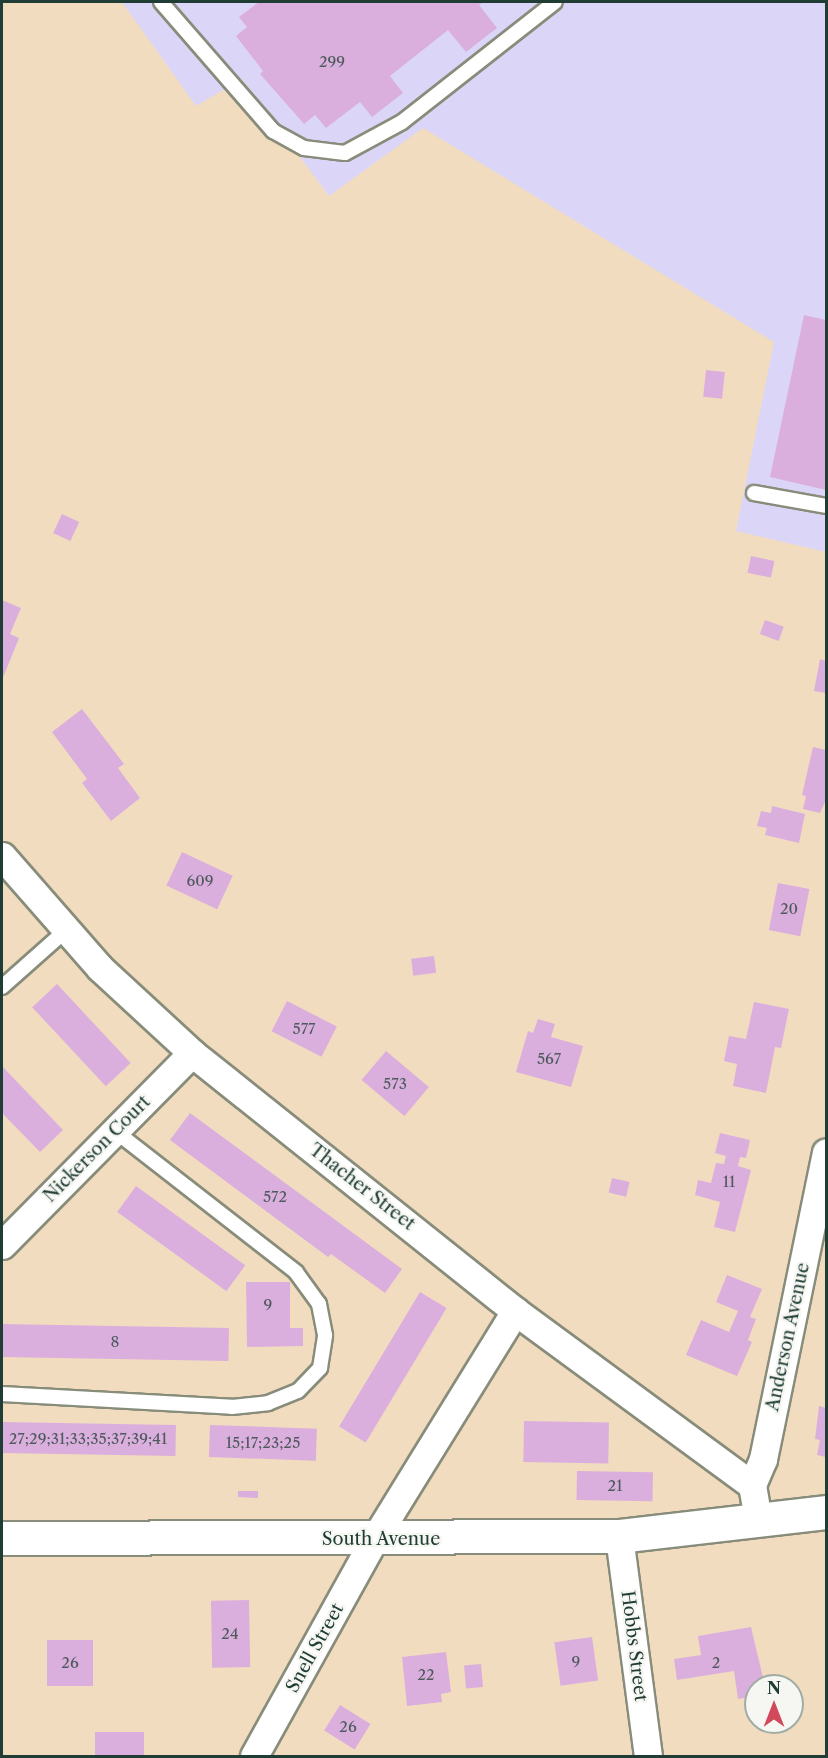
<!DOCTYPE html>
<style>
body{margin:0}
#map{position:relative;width:828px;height:1758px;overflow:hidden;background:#f2dcbf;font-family:"Libre Caslon Text",serif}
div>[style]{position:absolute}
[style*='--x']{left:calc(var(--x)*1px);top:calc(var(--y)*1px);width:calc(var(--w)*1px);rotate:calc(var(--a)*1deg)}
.built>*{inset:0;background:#dbd6f7}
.building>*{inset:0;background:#dbafdd;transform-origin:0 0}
.roads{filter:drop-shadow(2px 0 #888c7a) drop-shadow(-2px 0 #888c7a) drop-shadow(0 2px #888c7a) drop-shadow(0 -2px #888c7a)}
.lane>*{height:14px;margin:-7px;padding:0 7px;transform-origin:7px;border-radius:7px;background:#fff}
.street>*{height:27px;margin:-13.5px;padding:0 13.5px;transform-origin:13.5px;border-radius:13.5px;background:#fff}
.highway>*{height:33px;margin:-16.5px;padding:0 16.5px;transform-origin:16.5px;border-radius:16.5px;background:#fff}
span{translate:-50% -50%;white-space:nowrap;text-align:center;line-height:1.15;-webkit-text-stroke:4.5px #f6f6f2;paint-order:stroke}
.number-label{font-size:15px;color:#4e5a5e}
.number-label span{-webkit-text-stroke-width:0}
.street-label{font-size:18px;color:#1f3d34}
.frame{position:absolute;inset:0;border:3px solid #1f3d34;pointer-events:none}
.north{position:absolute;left:744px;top:1674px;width:60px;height:60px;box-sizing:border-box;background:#f6f6f2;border:2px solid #a0aca6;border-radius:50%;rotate:0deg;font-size:16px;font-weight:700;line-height:24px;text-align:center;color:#1f3d34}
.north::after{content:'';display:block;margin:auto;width:21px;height:27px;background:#d1495b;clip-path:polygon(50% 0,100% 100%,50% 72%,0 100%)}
</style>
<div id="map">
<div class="built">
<i style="clip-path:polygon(122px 2px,826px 2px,826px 552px,736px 531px,774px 342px,423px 128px,329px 196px,242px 79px,196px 106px)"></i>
</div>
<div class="building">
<i style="clip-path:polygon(259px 2px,483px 2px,479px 5px,497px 28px,466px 52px,448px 30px,390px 76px,403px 93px,372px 117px,360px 102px,326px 128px,315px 115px,304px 124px,260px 74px,263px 71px,236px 36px,247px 27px,239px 17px)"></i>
<i style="clip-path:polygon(804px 315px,826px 320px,826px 490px,770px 477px)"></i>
<i style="left:706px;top:370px;width:19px;height:27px;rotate:6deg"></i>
<i style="left:62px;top:514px;width:19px;height:21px;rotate:25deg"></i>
<i style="left:751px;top:556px;width:24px;height:17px;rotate:12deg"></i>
<i style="clip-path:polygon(2px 600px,21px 608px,10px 634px,19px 638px,2px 680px)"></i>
<i style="left:765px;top:620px;width:20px;height:15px;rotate:20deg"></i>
<i style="clip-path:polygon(820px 659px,826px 661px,826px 693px,814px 691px)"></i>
<i style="clip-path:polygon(82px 709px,124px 764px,118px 768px,140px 798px,111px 821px,82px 783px,87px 779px,52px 732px)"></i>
<i style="clip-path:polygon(813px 747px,826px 750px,826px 800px,820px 813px,803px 809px,806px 796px,802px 795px)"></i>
<i style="clip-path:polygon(772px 806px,805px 814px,799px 843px,765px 835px,767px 828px,757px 826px,761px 811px,771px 813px)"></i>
<i style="left:182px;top:852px;width:56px;height:37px;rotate:25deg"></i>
<i style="left:778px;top:883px;width:32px;height:48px;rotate:11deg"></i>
<i style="left:434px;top:956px;width:17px;height:23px;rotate:83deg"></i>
<i style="left:57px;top:984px;width:108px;height:34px;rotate:47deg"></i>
<i style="left:287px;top:1001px;width:56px;height:34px;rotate:27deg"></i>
<i style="clip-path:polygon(754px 1002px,789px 1009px,781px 1048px,775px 1047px,766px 1093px,733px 1086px,737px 1064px,724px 1061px,729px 1036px,746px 1039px)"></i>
<i style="clip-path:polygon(538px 1019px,555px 1024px,551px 1037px,583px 1046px,571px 1087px,516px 1072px,528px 1031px,533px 1033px)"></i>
<i style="left:386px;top:1051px;width:56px;height:38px;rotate:40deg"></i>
<i style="clip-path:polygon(2px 1066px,63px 1130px,40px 1152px,2px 1113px)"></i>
<i style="clip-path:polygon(190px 1113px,402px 1269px,385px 1293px,331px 1254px,328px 1257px,170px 1140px)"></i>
<i style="clip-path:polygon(720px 1133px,750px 1140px,746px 1158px,740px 1157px,738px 1166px,751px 1170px,735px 1232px,714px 1227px,720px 1202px,695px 1195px,698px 1180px,711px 1183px,716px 1163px,724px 1164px,726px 1156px,715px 1153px)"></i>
<i style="left:612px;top:1178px;width:18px;height:15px;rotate:13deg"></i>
<i style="left:136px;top:1186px;width:135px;height:32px;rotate:36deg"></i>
<i style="clip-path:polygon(727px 1275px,762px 1289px,750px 1317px,756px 1319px,748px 1340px,752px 1342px,737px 1376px,686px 1355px,701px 1320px,729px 1332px,738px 1311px,716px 1302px)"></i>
<i style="clip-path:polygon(246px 1282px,290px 1282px,290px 1328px,303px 1328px,303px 1346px,247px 1347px)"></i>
<i style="left:420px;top:1292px;width:31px;height:157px;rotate:31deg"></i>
<i style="left:2px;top:1324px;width:227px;height:33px;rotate:1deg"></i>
<i style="clip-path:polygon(819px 1406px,826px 1408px,826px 1457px,817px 1455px,820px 1440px,815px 1439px)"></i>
<i style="left:524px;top:1421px;width:85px;height:41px;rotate:1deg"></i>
<i style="left:2px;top:1422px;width:174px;height:31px;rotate:1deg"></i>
<i style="left:210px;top:1425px;width:107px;height:32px;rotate:2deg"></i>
<i style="left:577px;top:1471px;width:76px;height:29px;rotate:1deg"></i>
<i style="clip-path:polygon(238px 1491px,258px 1491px,258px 1498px,238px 1497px)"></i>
<i style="left:249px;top:1600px;width:67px;height:38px;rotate:89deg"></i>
<i style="clip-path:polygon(751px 1627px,765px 1686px,756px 1686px,756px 1696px,738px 1699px,734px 1671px,677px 1680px,674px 1659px,701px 1655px,698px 1636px)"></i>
<i style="left:592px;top:1637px;width:44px;height:38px;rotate:82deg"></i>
<i style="left:47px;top:1640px;width:46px;height:46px"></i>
<i style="clip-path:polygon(446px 1652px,451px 1692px,441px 1694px,442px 1702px,407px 1706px,402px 1657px)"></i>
<i style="left:481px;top:1664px;width:23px;height:17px;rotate:85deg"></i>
<i style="left:340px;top:1705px;width:36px;height:30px;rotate:32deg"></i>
<i style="left:95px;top:1732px;width:49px;height:24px"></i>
</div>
<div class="roads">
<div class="lane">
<i style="--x:161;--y:2;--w:171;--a:49"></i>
<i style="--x:273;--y:131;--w:35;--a:29"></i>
<i style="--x:304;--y:148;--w:41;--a:7"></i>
<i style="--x:345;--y:153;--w:65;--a:-28.5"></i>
<i style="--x:402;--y:122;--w:194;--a:-38.1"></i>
<i style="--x:754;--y:493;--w:73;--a:10.2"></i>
<i style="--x:2;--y:987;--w:84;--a:-41.6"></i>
<i style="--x:2;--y:1394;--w:230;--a:3.2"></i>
<i style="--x:232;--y:1407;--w:36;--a:-6"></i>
<i style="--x:268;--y:1403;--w:32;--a:-22"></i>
<i style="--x:298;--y:1391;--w:32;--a:-46"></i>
<i style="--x:320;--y:1368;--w:33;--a:-81"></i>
<i style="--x:325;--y:1335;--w:32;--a:-101"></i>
<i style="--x:319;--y:1304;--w:39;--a:-126"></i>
<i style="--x:296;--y:1272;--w:229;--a:-142.1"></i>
</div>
<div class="street">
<i style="--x:2;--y:856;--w:149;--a:48.8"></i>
<i style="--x:100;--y:968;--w:125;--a:42.7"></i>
<i style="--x:192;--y:1053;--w:413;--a:38.6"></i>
<i style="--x:515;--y:1311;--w:294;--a:36.3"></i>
<i style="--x:2;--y:1245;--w:270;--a:-45.3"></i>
<i style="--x:755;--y:1502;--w:17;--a:-100"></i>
<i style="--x:752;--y:1485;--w:28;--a:-67"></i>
<i style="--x:763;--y:1459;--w:313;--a:-78.4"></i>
<i style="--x:619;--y:1536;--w:222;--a:82.5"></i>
<i style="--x:254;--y:1756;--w:249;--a:-61"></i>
<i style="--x:375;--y:1538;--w:267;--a:-58.3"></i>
</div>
<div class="highway">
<i style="--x:2;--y:1538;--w:617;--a:-0.19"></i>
<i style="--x:619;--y:1536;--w:208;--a:-6.6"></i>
</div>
</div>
<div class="number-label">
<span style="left:332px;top:62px">299</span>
<span style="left:200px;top:881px">609</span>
<span style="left:789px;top:909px">20</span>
<span style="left:304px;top:1029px">577</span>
<span style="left:549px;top:1059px">567</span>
<span style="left:395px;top:1084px">573</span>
<span style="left:729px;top:1182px">11</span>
<span style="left:275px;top:1197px">572</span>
<span style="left:268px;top:1305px">9</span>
<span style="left:115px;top:1342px">8</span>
<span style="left:88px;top:1439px">27;29;31;33;35;37;39;41</span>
<span style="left:263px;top:1443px">15;17;23;25</span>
<span style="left:615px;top:1486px">21</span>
<span style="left:230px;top:1634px">24</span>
<span style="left:576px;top:1662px">9</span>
<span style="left:70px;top:1663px">26</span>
<span style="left:716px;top:1663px">2</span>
<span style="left:426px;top:1675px">22</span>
<span style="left:348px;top:1727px">26</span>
</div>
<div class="street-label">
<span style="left:97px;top:1149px;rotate:-45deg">Nickerson Court</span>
<span style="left:362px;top:1187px;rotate:38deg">Thacher Street</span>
<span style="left:788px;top:1337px;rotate:-78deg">Anderson Avenue</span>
<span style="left:381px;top:1539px">South Avenue</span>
<span style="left:634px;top:1646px;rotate:83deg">Hobbs Street</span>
<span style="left:315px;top:1648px;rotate:-61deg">Snell Street</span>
</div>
<div class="frame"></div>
<div class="north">N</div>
</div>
